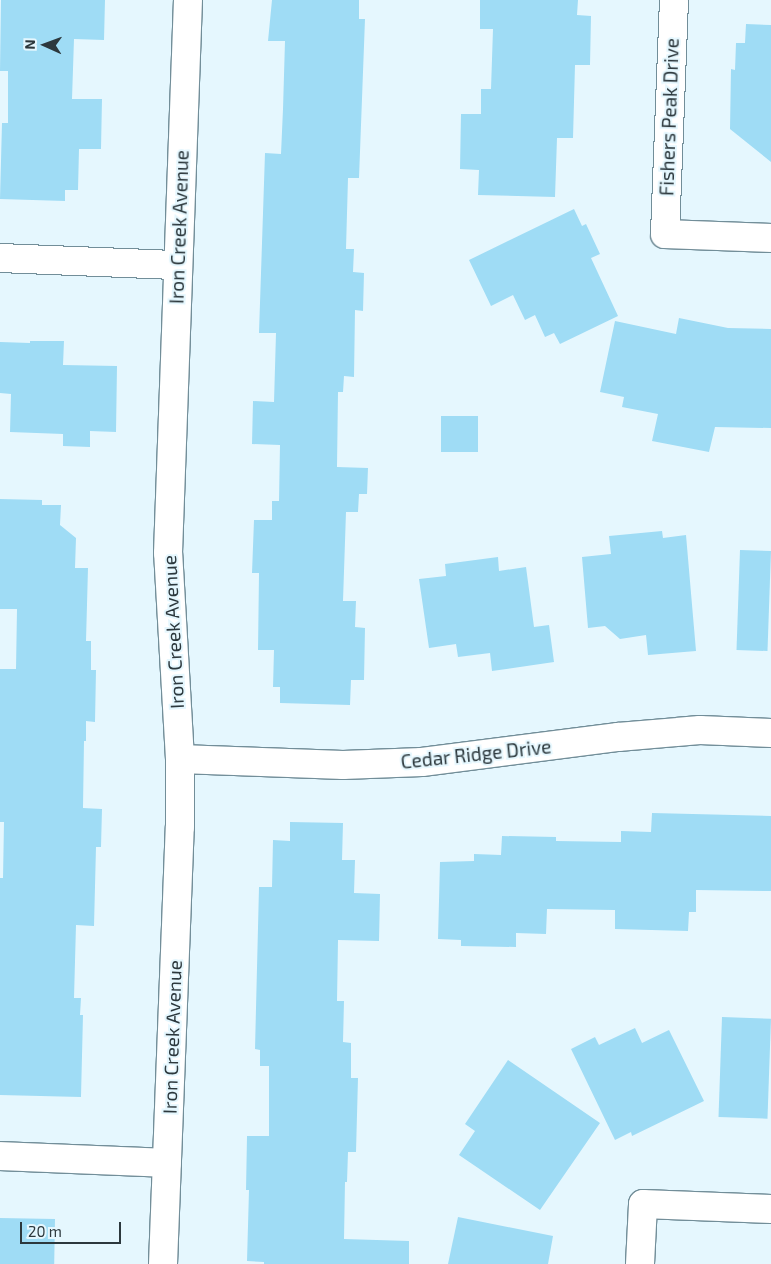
<!DOCTYPE html>
<style>
body{margin:0}
#map{position:relative;width:771px;height:1264px;overflow:hidden;background:#e5f7fe;font-family:"Exo 2",sans-serif}
div>[style]{position:absolute}
[style*='--x']{left:calc(var(--x)*1px);top:calc(var(--y)*1px);width:calc(var(--w)*1px);rotate:calc(var(--a)*1deg)}
.building>*{inset:0;background:#9fdcf5;transform-origin:0 0}
.roads{filter:drop-shadow(1px 0 #728e99) drop-shadow(-1px 0 #728e99) drop-shadow(0 1px #728e99) drop-shadow(0 -1px #728e99)}
.street>*{height:28px;margin:-14px;padding:0 14px;transform-origin:14px;border-radius:14px;background:#fff}
span{translate:-50% -50%;white-space:nowrap;text-align:center;line-height:1.15;-webkit-text-stroke:4px #e5f7fe;paint-order:stroke}
.street-label{font-size:19px;color:#2c383d}
.north{position:absolute;left:20px;top:20px;width:50px;height:50px;-webkit-text-stroke:4px #e5f7fe;paint-order:stroke;rotate:272deg;font-size:14px;font-weight:700;line-height:20px;text-align:center;color:#2c383d}
.north::after{content:'';display:block;margin:auto;width:18px;height:22px;background:#2c383d;clip-path:polygon(50% 0,100% 100%,50% 72%,0 100%)}
.scale{position:absolute;left:20px;top:1222px;width:101px;height:22px;box-sizing:border-box;border:2px solid #2c383d;border-top:0;padding-left:6px;font-size:15px;line-height:18px;white-space:nowrap;color:#2c383d;-webkit-text-stroke:4px #e5f7fe;paint-order:stroke}
</style>
<div id="map">
<div class="building">
<i style="clip-path:polygon(1px 0,105px 0,104px 40px,74px 39px,72px 99px,102px 99px,101px 149px,79px 149px,78px 190px,65px 190px,65px 201px,0 199px,2px 123px,8px 123px,8px 71px,0 71px)"></i>
<i style="clip-path:polygon(272px 0,359px 0,359px 19px,365px 19px,359px 178px,348px 178px,346px 249px,354px 249px,353px 272px,364px 273px,363px 311px,355px 310px,354px 377px,344px 376px,343px 392px,338px 392px,337px 467px,368px 468px,367px 494px,359px 494px,358px 512px,346px 512px,343px 601px,356px 601px,355px 627px,365px 628px,364px 680px,351px 680px,350px 705px,280px 703px,280px 687px,273px 687px,274px 650px,258px 650px,259px 573px,252px 573px,254px 520px,272px 520px,272px 501px,279px 501px,280px 445px,252px 444px,253px 401px,274px 402px,276px 333px,259px 333px,265px 153px,281px 154px,283px 109px,285px 41px,268px 41px)"></i>
<i style="clip-path:polygon(480px 0,578px 0,577px 15px,591px 16px,590px 65px,575px 65px,573px 138px,557px 138px,555px 197px,478px 195px,479px 170px,460px 169px,461px 114px,481px 114px,481px 89px,491px 89px,493px 29px,480px 29px)"></i>
<i style="clip-path:polygon(746px 24px,771px 25px,771px 162px,730px 129px,731px 69px,735px 70px,736px 43px,745px 43px)"></i>
<i style="clip-path:polygon(574px 209px,582px 226px,586px 224px,600px 254px,591px 258px,618px 316px,560px 344px,554px 333px,545px 337px,535px 315px,525px 320px,513px 295px,491px 306px,469px 260px)"></i>
<i style="clip-path:polygon(679px 318px,728px 328px,771px 329px,771px 428px,715px 427px,709px 452px,652px 441px,658px 414px,622px 407px,624px 397px,600px 392px,615px 321px,676px 334px)"></i>
<i style="clip-path:polygon(30px 341px,64px 341px,63px 365px,117px 366px,116px 432px,90px 431px,90px 447px,63px 446px,63px 434px,10px 432px,11px 394px,0 393px,0 342px,30px 343px)"></i>
<i style="left:441px;top:416px;width:37px;height:36px"></i>
<i style="clip-path:polygon(0 499px,42px 500px,42px 505px,61px 505px,60px 525px,76px 538px,75px 568px,88px 568px,86px 641px,91px 641px,91px 670px,96px 670px,95px 722px,86px 721px,86px 741px,84px 741px,83px 808px,102px 809px,101px 847px,96px 847px,94px 926px,76px 925px,74px 998px,81px 998px,80px 1015px,83px 1015px,81px 1097px,0 1095px,0 878px,3px 878px,4px 822px,0 822px,0 669px,16px 669px,17px 609px,0 609px)"></i>
<i style="clip-path:polygon(662px 531px,663px 538px,686px 535px,696px 651px,648px 655px,646px 635px,620px 639px,605px 626px,588px 628px,582px 557px,611px 554px,609px 536px)"></i>
<i style="left:740px;top:550px;width:31px;height:100px;rotate:2deg"></i>
<i style="clip-path:polygon(498px 557px,499px 571px,526px 567px,534px 627px,549px 625px,554px 662px,492px 671px,490px 653px,458px 657px,456px 644px,429px 648px,419px 579px,446px 576px,445px 564px)"></i>
<i style="clip-path:polygon(652px 813px,771px 816px,771px 891px,696px 890px,696px 912px,689px 912px,688px 931px,615px 929px,615px 910px,547px 909px,546px 934px,516px 933px,516px 947px,461px 946px,461px 940px,438px 939px,440px 862px,474px 861px,474px 854px,501px 855px,502px 836px,556px 837px,556px 841px,621px 842px,621px 831px,651px 832px)"></i>
<i style="clip-path:polygon(290px 822px,343px 823px,342px 860px,355px 860px,354px 893px,380px 894px,379px 941px,338px 940px,337px 1001px,344px 1001px,343px 1042px,351px 1043px,351px 1078px,358px 1078px,356px 1152px,348px 1152px,347px 1182px,345px 1182px,344px 1239px,409px 1241px,409px 1264px,264px 1264px,264px 1262px,247px 1261px,249px 1190px,246px 1190px,247px 1136px,269px 1136px,269px 1066px,260px 1066px,260px 1050px,255px 1049px,259px 887px,272px 887px,273px 840px,290px 841px)"></i>
<i style="left:722px;top:1017px;width:49px;height:100px;rotate:2deg"></i>
<i style="clip-path:polygon(635px 1028px,642px 1043px,669px 1030px,704px 1101px,632px 1136px,631px 1132px,615px 1140px,571px 1049px,595px 1037px,599px 1045px)"></i>
<i style="clip-path:polygon(508px 1060px,600px 1123px,540px 1210px,459px 1155px,475px 1131px,465px 1124px)"></i>
<i style="clip-path:polygon(458px 1217px,553px 1236px,548px 1264px,448px 1264px)"></i>
<i style="left:0;top:1218px;width:55px;height:46px;rotate:1deg"></i>
</div>
<div class="roads">
<div class="street">
<i style="--x:674;--y:0;--w:234;--a:92.2"></i>
<i style="--x:665;--y:234;--w:106;--a:2.2"></i>
<i style="--x:0;--y:258;--w:178;--a:2.3"></i>
<i style="--x:180;--y:759;--w:163;--a:2.1"></i>
<i style="--x:343;--y:765;--w:79;--a:-2.2"></i>
<i style="--x:422;--y:762;--w:198;--a:-7.3"></i>
<i style="--x:618;--y:737;--w:82;--a:-4.9"></i>
<i style="--x:700;--y:730;--w:71;--a:2.4"></i>
<i style="--x:0;--y:1156;--w:167;--a:2.4"></i>
<i style="--x:163;--y:1264;--w:437;--a:-87.8"></i>
<i style="--x:180;--y:827;--w:68;--a:-90"></i>
<i style="--x:180;--y:759;--w:206;--a:-93.3"></i>
<i style="--x:168;--y:553;--w:553;--a:-87.93"></i>
<i style="--x:640;--y:1264;--w:60;--a:-87.1"></i>
<i style="--x:643;--y:1204;--w:128;--a:2.2"></i>
</div>
</div>
<div class="street-label">
<span style="left:669px;top:117px;rotate:-88deg">Fishers Peak Drive</span>
<span style="left:179px;top:227px;rotate:-88deg">Iron Creek Avenue</span>
<span style="left:173px;top:632px;rotate:-93deg">Iron Creek Avenue</span>
<span style="left:476px;top:754px;rotate:-6deg">Cedar Ridge Drive</span>
<span style="left:172px;top:1037px;rotate:-88deg">Iron Creek Avenue</span>
</div>
<div class="north">N</div>
<div class="scale">20 m</div>
</div>
